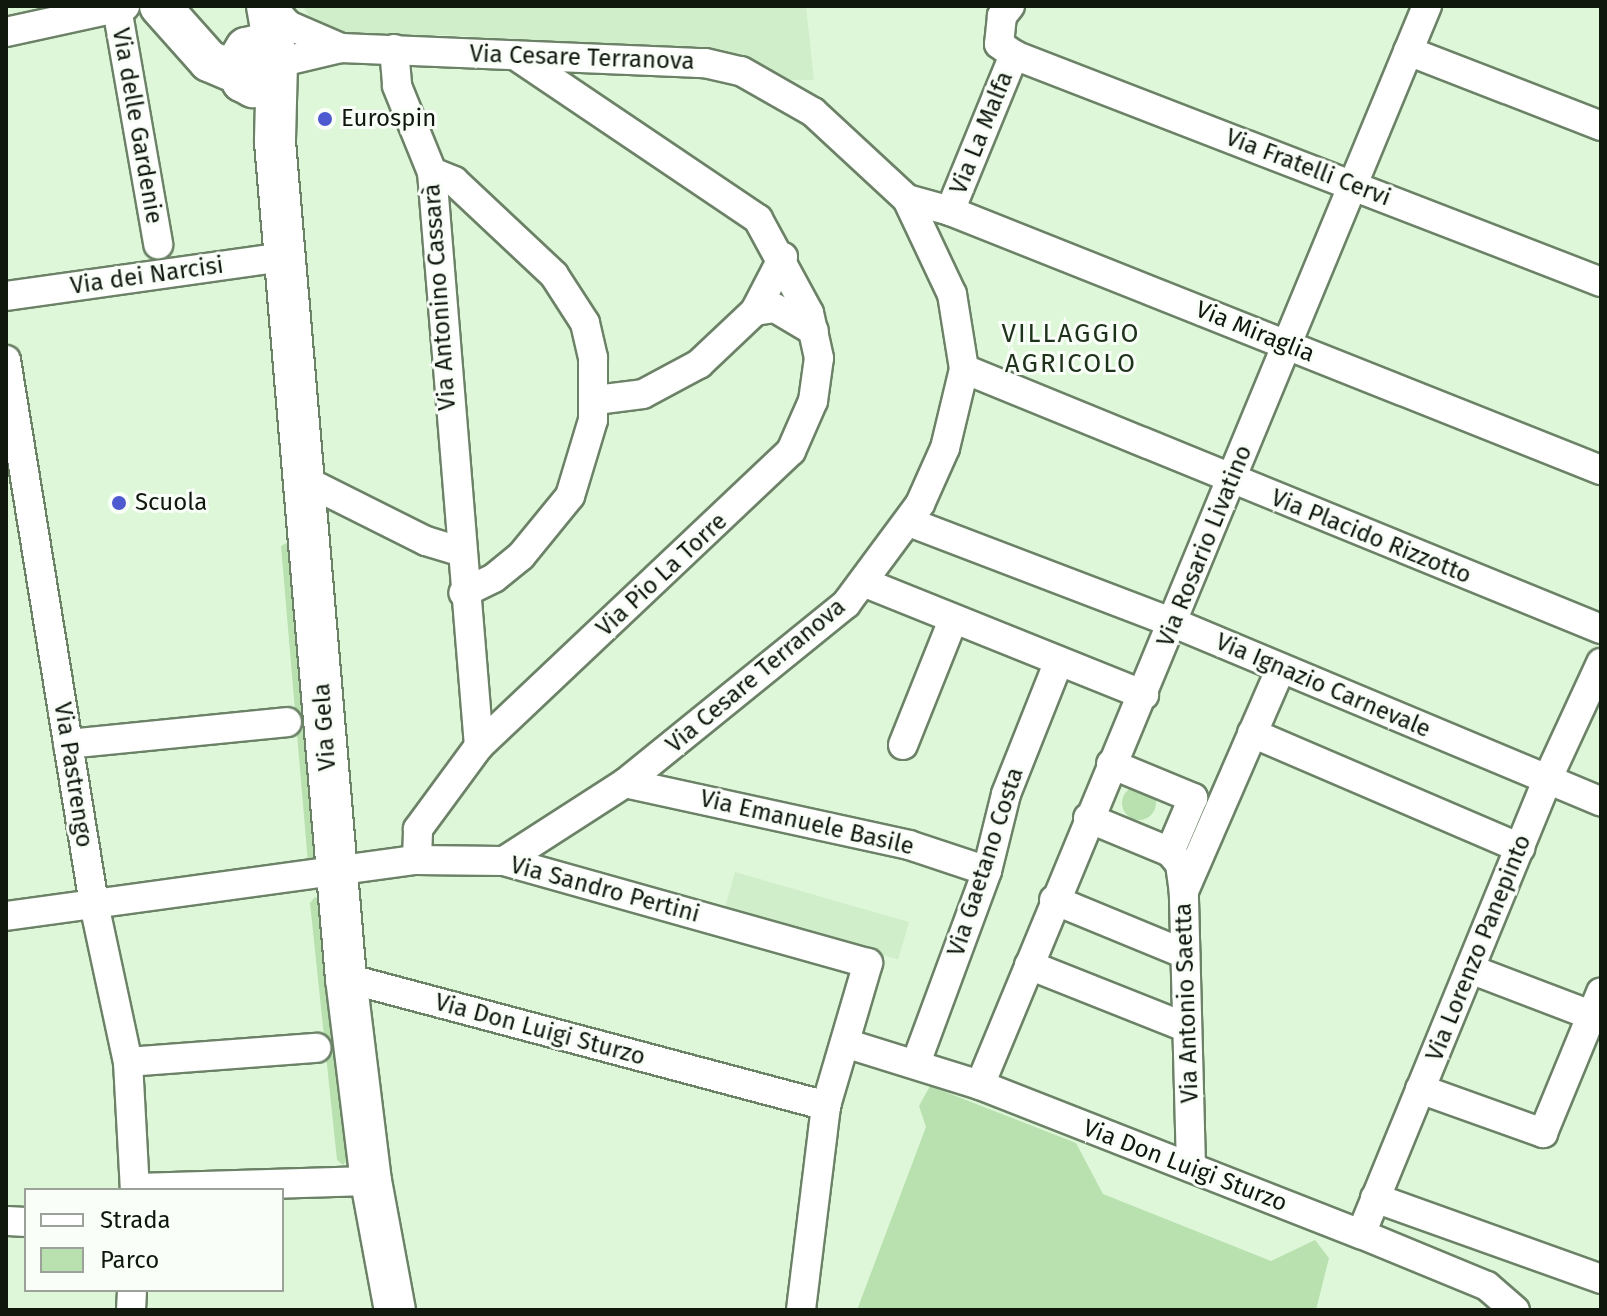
<!DOCTYPE html>
<meta charset="utf-8">
<style>
body{margin:0}
#map{position:relative;width:1607px;height:1316px;overflow:hidden;background:#dff7d9;font-family:"Fira Sans",sans-serif}
div>[style]{position:absolute}
[style*='--x']{left:calc(var(--x)*1px);top:calc(var(--y)*1px);width:calc(var(--w)*1px);rotate:calc(var(--a)*1deg)}
.built>*{inset:0;background:#d1eeca;transform-origin:0 0}
.green>*{inset:0;background:#b8e1af}
.round{border-radius:50%}
.roads{filter:drop-shadow(2px 0 #6c8267) drop-shadow(-2px 0 #6c8267) drop-shadow(0 2px #6c8267) drop-shadow(0 -2px #6c8267)}
.street>*{height:28px;margin:-14px;padding:0 14px;transform-origin:14px;border-radius:14px;background:#fff}
.secondary>*{height:40px;margin:-20px;padding:0 20px;transform-origin:20px;border-radius:20px;background:#fff}
.dots>*{width:22px;height:22px;translate:-50% -50%;box-sizing:border-box;border:4px solid #f9fef8;border-radius:50%}
span{translate:-50% -50%;white-space:nowrap;text-align:center;line-height:1.15;-webkit-text-stroke:6px #f9fef8;paint-order:stroke}
.street-label{font-size:24px;color:#10180e}
.poi-label{font-size:24px;color:#10180e}
.left{translate:0 -50%;text-align:left}
.neighbourhood-label{font-size:26px;color:#1e311a;letter-spacing:2px}
.frame{position:absolute;inset:0;border:8px solid #10180e;pointer-events:none}
.legend{position:absolute;left:24px;top:1188px;width:260px;height:104px;box-sizing:border-box;background:#f9fef8;border:2px solid #9ca29a;margin:0;padding:10px 14px;list-style:none;font-size:24px;color:#10180e}
.legend li{display:flex;align-items:center;gap:16px;height:40px}
.legend b{width:40px;border:2px solid #9ca29a}
</style>
<div id="map">
<div class="built">
<i style="clip-path:polygon(806px 6px,814px 80px,788px 80px,757px 65px,686px 51px,446px 35px,354px 38px,308px 15px,304px 7px)"></i>
<i style="left:735px;top:872px;width:181px;height:39px;rotate:16deg"></i>
</div>
<div class="green">
<i style="clip-path:polygon(290px 541px,319px 862px,308px 863px,281px 546px)"></i>
<i class="round" style="left:1122px;top:786px;width:34px;height:34px"></i>
<i style="clip-path:polygon(315px 897px,321px 902px,348px 1159px,343px 1165px,337px 1160px,310px 903px)"></i>
<i style="clip-path:polygon(930px 1086px,1076px 1143px,1103px 1194px,1271px 1261px,1315px 1240px,1329px 1258px,1316px 1310px,857px 1310px,926px 1127px,919px 1106px)"></i>
</div>
<div class="roads">
<div class="street">
<i style="--x:271;--y:6;--w:25;--a:48"></i>
<i style="--x:288;--y:25;--w:58;--a:23.5"></i>
<i style="--x:1010;--y:6;--w:13;--a:129"></i>
<i style="--x:1002;--y:16;--w:28;--a:96"></i>
<i style="--x:999;--y:44;--w:19;--a:36"></i>
<i style="--x:1014;--y:55;--w:629;--a:21.14"></i>
<i style="--x:117;--y:8;--w:240;--a:80.1"></i>
<i style="--x:6;--y:32;--w:122;--a:-12.3"></i>
<i style="--x:394;--y:49;--w:37;--a:85"></i>
<i style="--x:397;--y:86;--w:93;--a:67.9"></i>
<i style="--x:432;--y:172;--w:576;--a:85.32"></i>
<i style="--x:1408;--y:51;--w:207;--a:21.2"></i>
<i style="--x:277;--y:63;--w:66;--a:-13.2"></i>
<i style="--x:341;--y:48;--w:364;--a:2.4"></i>
<i style="--x:705;--y:63;--w:37;--a:13"></i>
<i style="--x:741;--y:71;--w:83;--a:29.7"></i>
<i style="--x:813;--y:112;--w:128;--a:42.8"></i>
<i style="--x:907;--y:199;--w:105;--a:64.7"></i>
<i style="--x:952;--y:294;--w:76;--a:80.9"></i>
<i style="--x:964;--y:369;--w:81;--a:103.5"></i>
<i style="--x:945;--y:448;--w:61;--a:114.1"></i>
<i style="--x:920;--y:504;--w:124;--a:126.5"></i>
<i style="--x:846;--y:604;--w:284;--a:141"></i>
<i style="--x:625;--y:783;--w:144;--a:147.2"></i>
<i style="--x:432;--y:172;--w:24;--a:22"></i>
<i style="--x:454;--y:181;--w:137;--a:43.2"></i>
<i style="--x:554;--y:275;--w:57;--a:57.1"></i>
<i style="--x:585;--y:323;--w:36;--a:77"></i>
<i style="--x:593;--y:358;--w:62;--a:90"></i>
<i style="--x:593;--y:420;--w:79;--a:106.8"></i>
<i style="--x:570;--y:496;--w:77;--a:129.2"></i>
<i style="--x:521;--y:556;--w:35;--a:141"></i>
<i style="--x:494;--y:578;--w:34;--a:154"></i>
<i style="--x:907;--y:199;--w:45;--a:15.6"></i>
<i style="--x:950;--y:211;--w:701;--a:21.7"></i>
<i style="--x:950;--y:211;--w:169;--a:-67.7"></i>
<i style="--x:6;--y:296;--w:286;--a:-8"></i>
<i style="--x:755;--y:311;--w:20;--a:-9"></i>
<i style="--x:775;--y:308;--w:45;--a:30.5"></i>
<i style="--x:6;--y:360;--w:551;--a:80.81"></i>
<i style="--x:94;--y:904;--w:162;--a:77.9"></i>
<i style="--x:128;--y:1062;--w:128;--a:86.9"></i>
<i style="--x:964;--y:369;--w:688;--a:22.2"></i>
<i style="--x:596;--y:400;--w:47;--a:-7.3"></i>
<i style="--x:643;--y:394;--w:64;--a:-28.2"></i>
<i style="--x:699;--y:364;--w:77;--a:-43.4"></i>
<i style="--x:755;--y:311;--w:61;--a:-62.6"></i>
<i style="--x:306;--y:481;--w:134;--a:26.6"></i>
<i style="--x:426;--y:541;--w:34;--a:17"></i>
<i style="--x:909;--y:522;--w:284;--a:20.9"></i>
<i style="--x:1174;--y:623;--w:463;--a:22.7"></i>
<i style="--x:863;--y:582;--w:303;--a:21.9"></i>
<i style="--x:1252;--y:733;--w:292;--a:23.2"></i>
<i style="--x:68;--y:744;--w:220;--a:-5.7"></i>
<i style="--x:903;--y:745;--w:135;--a:-68.2"></i>
<i style="--x:1111;--y:764;--w:89;--a:22.5"></i>
<i style="--x:1193;--y:798;--w:59;--a:113.1"></i>
<i style="--x:1170;--y:852;--w:16;--a:50"></i>
<i style="--x:1180;--y:864;--w:27;--a:82"></i>
<i style="--x:625;--y:783;--w:291;--a:12.3"></i>
<i style="--x:909;--y:845;--w:82;--a:18.4"></i>
<i style="--x:1088;--y:818;--w:89;--a:22.5"></i>
<i style="--x:417;--y:860;--w:31;--a:-88"></i>
<i style="--x:418;--y:829;--w:103;--a:-53.7"></i>
<i style="--x:479;--y:746;--w:429;--a:-43.4"></i>
<i style="--x:791;--y:451;--w:55;--a:-66.3"></i>
<i style="--x:813;--y:401;--w:43;--a:-82.1"></i>
<i style="--x:819;--y:358;--w:46;--a:-102.5"></i>
<i style="--x:809;--y:313;--w:107;--a:-118.5"></i>
<i style="--x:758;--y:219;--w:292;--a:-146"></i>
<i style="--x:1054;--y:900;--w:142;--a:22.4"></i>
<i style="--x:6;--y:916;--w:415;--a:-7.8"></i>
<i style="--x:417;--y:860;--w:87;--a:0.7"></i>
<i style="--x:504;--y:861;--w:378;--a:15.7"></i>
<i style="--x:868;--y:963;--w:149;--a:106.4"></i>
<i style="--x:826;--y:1106;--w:206;--a:97"></i>
<i style="--x:1029;--y:965;--w:170;--a:21.7"></i>
<i style="--x:1470;--y:969;--w:140;--a:20.9"></i>
<i style="--x:346;--y:978;--w:497;--a:14.9"></i>
<i style="--x:845;--y:1043;--w:141;--a:17.3"></i>
<i style="--x:980;--y:1085;--w:409;--a:21.4"></i>
<i style="--x:1361;--y:1234;--w:136;--a:22.4"></i>
<i style="--x:1487;--y:1286;--w:37;--a:41"></i>
<i style="--x:128;--y:1062;--w:189;--a:-4.3"></i>
<i style="--x:916;--y:1063;--w:205;--a:-69.7"></i>
<i style="--x:987;--y:871;--w:79;--a:-76.1"></i>
<i style="--x:1006;--y:794;--w:143;--a:-68.3"></i>
<i style="--x:980;--y:1085;--w:1168;--a:-67.5"></i>
<i style="--x:1420;--y:1089;--w:131;--a:19.7"></i>
<i style="--x:1543;--y:1133;--w:152;--a:-67.6"></i>
<i style="--x:1191;--y:1167;--w:276;--a:-91.5"></i>
<i style="--x:1184;--y:891;--w:243;--a:-66.5"></i>
<i style="--x:135;--y:1188;--w:236;--a:-1.7"></i>
<i style="--x:1375;--y:1198;--w:240;--a:19.7"></i>
<i style="--x:6;--y:1221;--w:20;--a:3"></i>
<i style="--x:1361;--y:1234;--w:491;--a:-67.7"></i>
<i style="--x:1547;--y:780;--w:129;--a:-65.2"></i>
<i style="--x:131;--y:1310;--w:20;--a:-87"></i>
</div>
<div class="secondary">
<i style="--x:160;--y:6;--w:74;--a:48.3"></i>
<i style="--x:209;--y:61;--w:30;--a:23"></i>
<i style="--x:267;--y:6;--w:58;--a:80"></i>
<i style="--x:277;--y:63;--w:79;--a:91.5"></i>
<i style="--x:275;--y:142;--w:839;--a:85.15"></i>
<i style="--x:346;--y:978;--w:205;--a:83"></i>
<i style="--x:371;--y:1181;--w:131;--a:79.5"></i>
<i style="--x:272;--y:51;--w:14;--a:-155"></i>
<i style="--x:259;--y:45;--w:13;--a:167"></i>
<i style="--x:246;--y:48;--w:21;--a:121"></i>
<i style="--x:235;--y:66;--w:17;--a:65"></i>
<i style="--x:242;--y:81;--w:13;--a:29"></i>
<i style="--x:253;--y:87;--w:25;--a:-27"></i>
</div>
</div>
<div class="dots">
<i style="left:325px;top:119px;background:#4d59ce"></i>
<i style="left:119px;top:503px;background:#4d59ce"></i>
</div>
<div class="street-label">
<span style="left:582px;top:58px;rotate:2deg">Via Cesare Terranova</span>
<span style="left:137px;top:126px;rotate:80deg">Via delle Gardenie</span>
<span style="left:982px;top:133px;rotate:-68deg">Via La Malfa</span>
<span style="left:1308px;top:168px;rotate:21deg">Via Fratelli Cervi</span>
<span style="left:147px;top:276px;rotate:-8deg">Via dei Narcisi</span>
<span style="left:440px;top:297px;rotate:-94deg">Via Antonino Cassarà</span>
<span style="left:1255px;top:332px;rotate:22deg">Via Miraglia</span>
<span style="left:1371px;top:537px;rotate:22deg">Via Placido Rizzotto</span>
<span style="left:1205px;top:546px;rotate:-68deg">Via Rosario Livatino</span>
<span style="left:662px;top:575px;rotate:-43deg">Via Pio La Torre</span>
<span style="left:756px;top:676px;rotate:-40deg">Via Cesare Terranova</span>
<span style="left:1323px;top:686px;rotate:23deg">Via Ignazio Carnevale</span>
<span style="left:325px;top:727px;rotate:-94deg">Via Gela</span>
<span style="left:73px;top:775px;rotate:81deg">Via Pastrengo</span>
<span style="left:807px;top:823px;rotate:13deg">Via Emanuele Basile</span>
<span style="left:986px;top:862px;rotate:-72deg">Via Gaetano Costa</span>
<span style="left:605px;top:890px;rotate:15deg">Via Sandro Pertini</span>
<span style="left:1479px;top:948px;rotate:-68deg">Via Lorenzo Panepinto</span>
<span style="left:1187px;top:1003px;rotate:-92deg">Via Antonio Saetta</span>
<span style="left:540px;top:1030px;rotate:15deg">Via Don Luigi Sturzo</span>
<span style="left:1185px;top:1166px;rotate:21deg">Via Don Luigi Sturzo</span>
</div>
<div class="poi-label">
<span class="left" style="left:341px;top:119px">Eurospin</span>
<span class="left" style="left:135px;top:503px">Scuola</span>
</div>
<div class="neighbourhood-label">
<span style="left:1071px;top:349px">VILLAGGIO<br>AGRICOLO</span>
</div>
<div class="frame"></div>
<ul class="legend">
<li><b style="height:10px;background:#fff"></b>Strada</li>
<li><b style="height:22px;background:#b8e1af"></b>Parco</li>
</ul>
</div>
